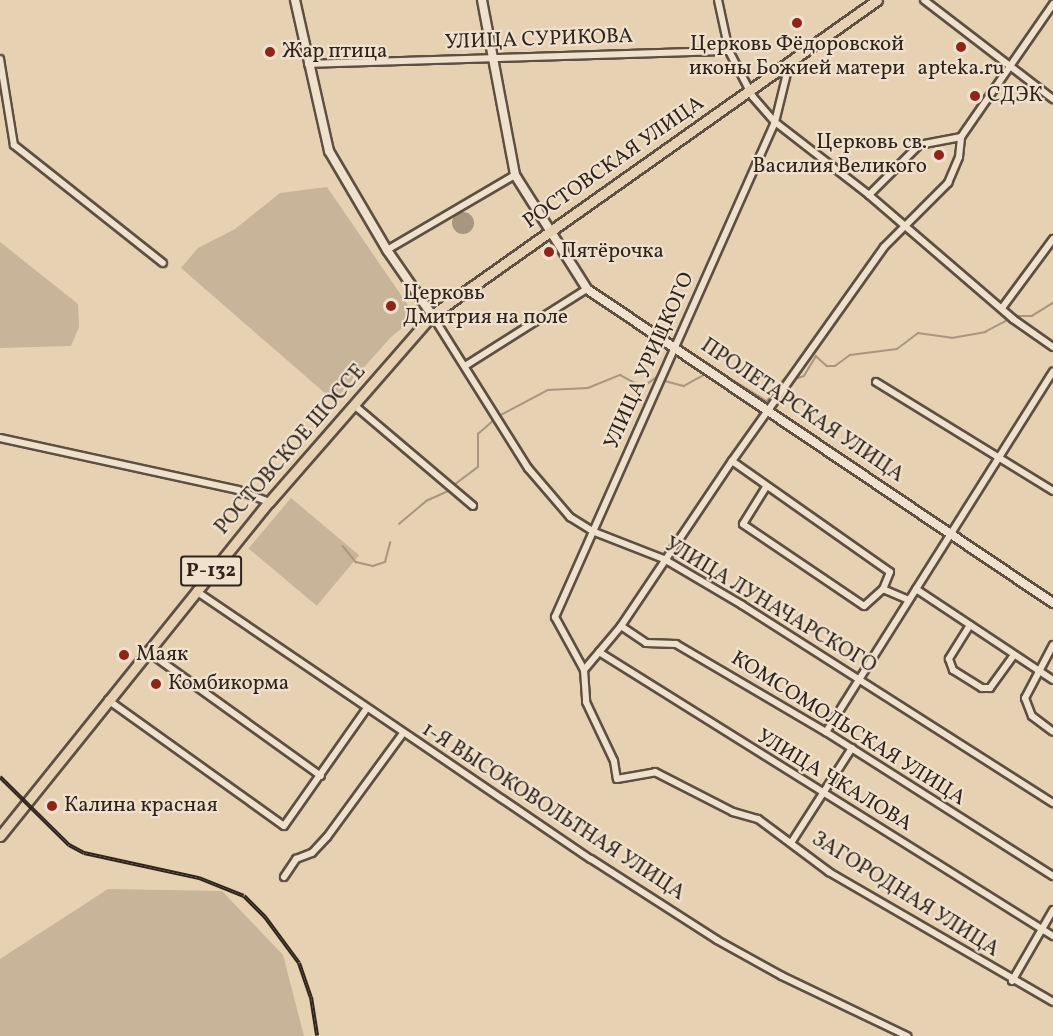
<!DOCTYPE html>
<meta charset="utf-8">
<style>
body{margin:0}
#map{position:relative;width:1053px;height:1036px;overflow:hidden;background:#e6d1b3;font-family:Vollkorn,serif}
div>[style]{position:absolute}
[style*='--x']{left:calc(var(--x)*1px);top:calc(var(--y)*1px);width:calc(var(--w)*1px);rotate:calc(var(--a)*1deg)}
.green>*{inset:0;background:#c7b499;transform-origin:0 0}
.water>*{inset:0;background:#a8967f}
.round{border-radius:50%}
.stream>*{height:1.5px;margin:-0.75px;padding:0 0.75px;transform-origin:0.75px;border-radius:0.75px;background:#a8967f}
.roads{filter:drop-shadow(2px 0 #5e4f40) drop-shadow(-2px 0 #5e4f40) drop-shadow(0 2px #5e4f40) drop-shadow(0 -2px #5e4f40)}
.street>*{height:6px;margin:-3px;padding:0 3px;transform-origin:3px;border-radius:3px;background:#efe1ce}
.secondary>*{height:8px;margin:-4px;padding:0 4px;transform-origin:4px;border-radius:4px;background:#efe1ce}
.primary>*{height:9px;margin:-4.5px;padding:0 4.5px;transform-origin:4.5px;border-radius:4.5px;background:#e6d1b3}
.rail>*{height:4px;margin-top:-2px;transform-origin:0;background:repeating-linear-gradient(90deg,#efe1ce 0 4.5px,#30241a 0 9px);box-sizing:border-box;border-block:2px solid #30241a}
.dots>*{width:16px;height:16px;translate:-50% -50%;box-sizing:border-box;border:3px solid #efe1ce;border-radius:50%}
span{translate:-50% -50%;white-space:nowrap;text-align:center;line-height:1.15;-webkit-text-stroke:4.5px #efe1ce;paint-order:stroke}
.shield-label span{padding:2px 4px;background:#efe1ce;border:2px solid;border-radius:4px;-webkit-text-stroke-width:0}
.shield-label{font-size:20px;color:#30241a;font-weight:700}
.street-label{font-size:21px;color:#30241a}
.poi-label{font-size:21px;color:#30241a}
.left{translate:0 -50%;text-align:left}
.right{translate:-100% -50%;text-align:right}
</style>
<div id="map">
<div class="green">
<i style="clip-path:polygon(327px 187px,416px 317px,391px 337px,334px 401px,181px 268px,198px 248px,235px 229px,280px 193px)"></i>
<i style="clip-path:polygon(0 242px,78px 304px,79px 327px,71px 346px,0 348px)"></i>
<i style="left:291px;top:498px;width:89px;height:66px;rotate:40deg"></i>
<i style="clip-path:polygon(108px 889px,222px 891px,283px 955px,304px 1036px,0 1036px,0 959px)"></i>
</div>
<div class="water">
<i class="round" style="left:452px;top:212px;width:22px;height:22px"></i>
</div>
<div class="stream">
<i style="--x:1016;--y:316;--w:16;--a:0"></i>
<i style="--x:1032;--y:316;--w:25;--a:-32"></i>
<i style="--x:718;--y:371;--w:57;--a:31.5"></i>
<i style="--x:767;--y:401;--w:29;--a:-52"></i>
<i style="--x:795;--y:379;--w:9;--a:-18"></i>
<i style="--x:804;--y:376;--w:23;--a:-59"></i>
<i style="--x:816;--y:356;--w:15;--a:42"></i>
<i style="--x:827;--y:366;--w:8;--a:0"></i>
<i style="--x:835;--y:366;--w:19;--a:-36"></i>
<i style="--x:850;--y:355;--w:47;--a:-7.3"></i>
<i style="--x:897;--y:349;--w:26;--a:-37"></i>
<i style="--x:918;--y:333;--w:34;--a:8"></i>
<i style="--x:952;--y:338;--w:34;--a:-10"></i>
<i style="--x:985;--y:332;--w:26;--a:-28"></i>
<i style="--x:665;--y:381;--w:20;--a:15"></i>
<i style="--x:684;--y:386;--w:25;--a:-29"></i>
<i style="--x:501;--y:415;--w:53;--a:-28"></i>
<i style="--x:548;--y:390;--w:40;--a:-2.9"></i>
<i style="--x:588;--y:388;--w:35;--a:-22"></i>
<i style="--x:620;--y:375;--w:26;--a:28"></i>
<i style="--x:643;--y:387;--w:17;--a:-36"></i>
<i style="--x:454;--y:485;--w:30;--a:-37"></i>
<i style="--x:478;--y:467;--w:33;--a:-90"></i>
<i style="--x:478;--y:434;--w:21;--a:-41"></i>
<i style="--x:399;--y:524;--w:35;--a:-40"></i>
<i style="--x:426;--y:501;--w:24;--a:-24"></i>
<i style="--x:343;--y:546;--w:21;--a:51"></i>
<i style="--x:356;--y:562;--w:17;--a:13"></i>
<i style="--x:373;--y:566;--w:13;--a:-18"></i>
<i style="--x:385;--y:562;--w:20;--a:-75"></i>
</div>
<div class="roads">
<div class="street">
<i style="--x:718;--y:0;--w:52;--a:77.8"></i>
<i style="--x:924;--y:0;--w:163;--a:37.5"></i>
<i style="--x:0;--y:59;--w:87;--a:80.8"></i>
<i style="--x:14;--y:145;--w:190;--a:38.4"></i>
<i style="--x:790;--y:61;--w:63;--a:103.8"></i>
<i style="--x:775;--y:122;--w:542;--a:113.96"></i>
<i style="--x:555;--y:617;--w:60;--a:61.3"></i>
<i style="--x:584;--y:670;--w:32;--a:86"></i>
<i style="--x:586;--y:702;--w:65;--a:64.6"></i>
<i style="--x:614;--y:761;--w:18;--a:81"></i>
<i style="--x:617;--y:779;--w:39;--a:-10"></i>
<i style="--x:655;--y:772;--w:88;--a:27.1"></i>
<i style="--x:733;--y:812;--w:26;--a:16"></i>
<i style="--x:758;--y:819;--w:89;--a:36.7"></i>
<i style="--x:829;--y:872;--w:259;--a:30.1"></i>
<i style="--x:308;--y:64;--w:421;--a:-1.8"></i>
<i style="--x:729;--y:51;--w:52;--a:62.4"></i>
<i style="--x:753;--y:97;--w:33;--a:49"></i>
<i style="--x:775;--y:122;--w:119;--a:37.8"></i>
<i style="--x:869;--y:195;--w:190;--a:40.7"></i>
<i style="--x:1013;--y:319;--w:49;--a:35"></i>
<i style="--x:869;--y:195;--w:71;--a:-45"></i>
<i style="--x:919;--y:145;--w:43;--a:-10.8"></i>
<i style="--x:387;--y:250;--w:148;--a:-30.4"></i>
<i style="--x:1002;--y:308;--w:86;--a:-53.5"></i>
<i style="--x:432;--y:315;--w:181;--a:57.9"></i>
<i style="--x:528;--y:468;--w:65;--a:49.4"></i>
<i style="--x:570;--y:517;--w:26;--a:32"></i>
<i style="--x:592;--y:531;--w:77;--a:21.3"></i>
<i style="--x:664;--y:559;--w:91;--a:30.5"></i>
<i style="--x:742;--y:605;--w:369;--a:32.5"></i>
<i style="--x:465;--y:366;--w:144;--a:-32.3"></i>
<i style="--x:876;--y:382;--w:208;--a:31.6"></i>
<i style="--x:354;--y:405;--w:156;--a:40.3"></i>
<i style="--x:0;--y:438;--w:244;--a:12.3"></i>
<i style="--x:238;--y:490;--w:33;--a:21"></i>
<i style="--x:732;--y:461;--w:193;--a:35.1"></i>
<i style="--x:890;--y:572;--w:18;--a:112"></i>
<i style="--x:883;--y:589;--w:25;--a:138"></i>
<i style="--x:864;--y:606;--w:146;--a:-145.9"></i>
<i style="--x:743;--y:524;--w:44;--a:-58.1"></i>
<i style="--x:883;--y:589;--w:28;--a:23"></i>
<i style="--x:916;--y:589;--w:164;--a:33.6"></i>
<i style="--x:196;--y:591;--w:477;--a:34.2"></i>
<i style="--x:591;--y:859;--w:150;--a:32.7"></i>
<i style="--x:717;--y:940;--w:74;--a:29"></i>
<i style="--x:782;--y:976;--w:139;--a:25.6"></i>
<i style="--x:970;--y:625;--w:40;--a:122"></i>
<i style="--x:949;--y:659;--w:12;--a:70"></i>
<i style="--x:953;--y:670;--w:34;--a:32"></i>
<i style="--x:982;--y:688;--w:8;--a:0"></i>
<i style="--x:990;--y:688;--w:41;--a:-54"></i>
<i style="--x:621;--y:626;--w:30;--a:34"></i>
<i style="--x:646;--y:643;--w:30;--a:2"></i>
<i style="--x:676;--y:644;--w:174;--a:30.4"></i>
<i style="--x:826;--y:732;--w:269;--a:32.4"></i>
<i style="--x:1053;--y:645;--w:60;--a:117.8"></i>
<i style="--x:1025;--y:698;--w:19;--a:69"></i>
<i style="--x:1032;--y:716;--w:26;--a:37"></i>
<i style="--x:147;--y:651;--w:214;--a:35.7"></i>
<i style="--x:599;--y:652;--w:536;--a:32.03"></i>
<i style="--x:584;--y:670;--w:57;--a:-49.9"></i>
<i style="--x:621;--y:626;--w:199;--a:-56.1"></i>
<i style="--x:732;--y:461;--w:262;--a:-54.6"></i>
<i style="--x:884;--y:247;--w:91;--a:-45"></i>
<i style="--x:948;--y:183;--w:28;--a:-67"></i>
<i style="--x:959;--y:157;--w:20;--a:-84"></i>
<i style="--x:961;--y:137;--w:162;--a:-55.3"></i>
<i style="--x:108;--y:700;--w:216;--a:35.6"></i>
<i style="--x:284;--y:826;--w:144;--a:-54.9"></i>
<i style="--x:826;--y:732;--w:426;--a:-57.8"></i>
<i style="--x:791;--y:843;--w:113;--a:-57.3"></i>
<i style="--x:284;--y:877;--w:22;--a:-56"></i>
<i style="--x:296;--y:859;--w:17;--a:-21"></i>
<i style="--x:312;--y:853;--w:22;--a:-47"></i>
<i style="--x:327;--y:837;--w:129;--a:-53.8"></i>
<i style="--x:1012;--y:981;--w:82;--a:-60"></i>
</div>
<div class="secondary">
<i style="--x:295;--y:0;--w:155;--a:77.3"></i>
<i style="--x:329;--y:151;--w:115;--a:59.6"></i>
<i style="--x:387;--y:250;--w:79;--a:55.3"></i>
<i style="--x:482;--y:0;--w:178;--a:79.3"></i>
<i style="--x:515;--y:175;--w:135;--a:57.7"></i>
<i style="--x:587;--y:289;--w:562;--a:33.97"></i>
</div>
<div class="primary">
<i style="--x:0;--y:836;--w:429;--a:-51.2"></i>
<i style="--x:269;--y:502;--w:248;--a:-48.9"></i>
<i style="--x:432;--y:315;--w:545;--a:-35.29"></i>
</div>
</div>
<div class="rail">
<i style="--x:0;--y:777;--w:97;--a:44.6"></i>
<i style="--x:69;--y:845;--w:17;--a:28"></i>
<i style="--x:84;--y:853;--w:118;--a:12.3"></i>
<i style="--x:199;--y:878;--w:48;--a:21.8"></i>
<i style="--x:244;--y:896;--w:30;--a:45"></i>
<i style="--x:265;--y:917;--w:57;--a:53.5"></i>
<i style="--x:299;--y:963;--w:36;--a:71"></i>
<i style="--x:311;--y:997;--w:39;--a:81"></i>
</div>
<div class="dots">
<i style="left:797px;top:23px;background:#8f2418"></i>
<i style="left:961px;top:47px;background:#8f2418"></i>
<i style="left:270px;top:52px;background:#8f2418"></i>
<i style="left:975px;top:96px;background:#8f2418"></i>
<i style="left:939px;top:155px;background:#8f2418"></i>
<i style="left:549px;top:252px;background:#8f2418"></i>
<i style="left:391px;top:306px;background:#8f2418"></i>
<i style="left:124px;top:655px;background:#8f2418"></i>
<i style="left:156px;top:684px;background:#8f2418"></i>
<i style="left:52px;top:806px;background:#8f2418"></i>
</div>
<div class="shield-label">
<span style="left:211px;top:571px">Р-132</span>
</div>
<div class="street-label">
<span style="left:539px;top:40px;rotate:-2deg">УЛИЦА СУРИКОВА</span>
<span style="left:614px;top:163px;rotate:-35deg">РОСТОВСКАЯ УЛИЦА</span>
<span style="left:650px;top:361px;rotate:-66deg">УЛИЦА УРИЦКОГО</span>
<span style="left:802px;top:411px;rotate:34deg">ПРОЛЕТАРСКАЯ УЛИЦА</span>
<span style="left:291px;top:450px;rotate:-49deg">РОСТОВСКОЕ ШОССЕ</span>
<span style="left:770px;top:606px;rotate:31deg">УЛИЦА ЛУНАЧАРСКОГО</span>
<span style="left:848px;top:729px;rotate:32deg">КОМСОМОЛЬСКАЯ УЛИЦА</span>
<span style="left:834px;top:781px;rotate:31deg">УЛИЦА ЧКАЛОВА</span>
<span style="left:553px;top:812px;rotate:33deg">1-Я ВЫСОКОВОЛЬТНАЯ УЛИЦА</span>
<span style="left:905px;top:895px;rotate:32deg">ЗАГОРОДНАЯ УЛИЦА</span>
</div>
<div class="poi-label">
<span style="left:797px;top:57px">Церковь Фёдоровской<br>иконы Божией матери</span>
<span class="left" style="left:282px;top:52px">Жар птица</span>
<span style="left:961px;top:69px">apteka.ru</span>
<span class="left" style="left:987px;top:96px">СДЭК</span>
<span class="right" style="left:927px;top:155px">Церковь св.<br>Василия Великого</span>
<span class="left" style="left:561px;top:252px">Пятёрочка</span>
<span class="left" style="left:403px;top:306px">Церковь<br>Дмитрия на поле</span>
<span class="left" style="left:136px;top:655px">Маяк</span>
<span class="left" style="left:168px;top:684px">Комбикорма</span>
<span class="left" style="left:64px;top:806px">Калина красная</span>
</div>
</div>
